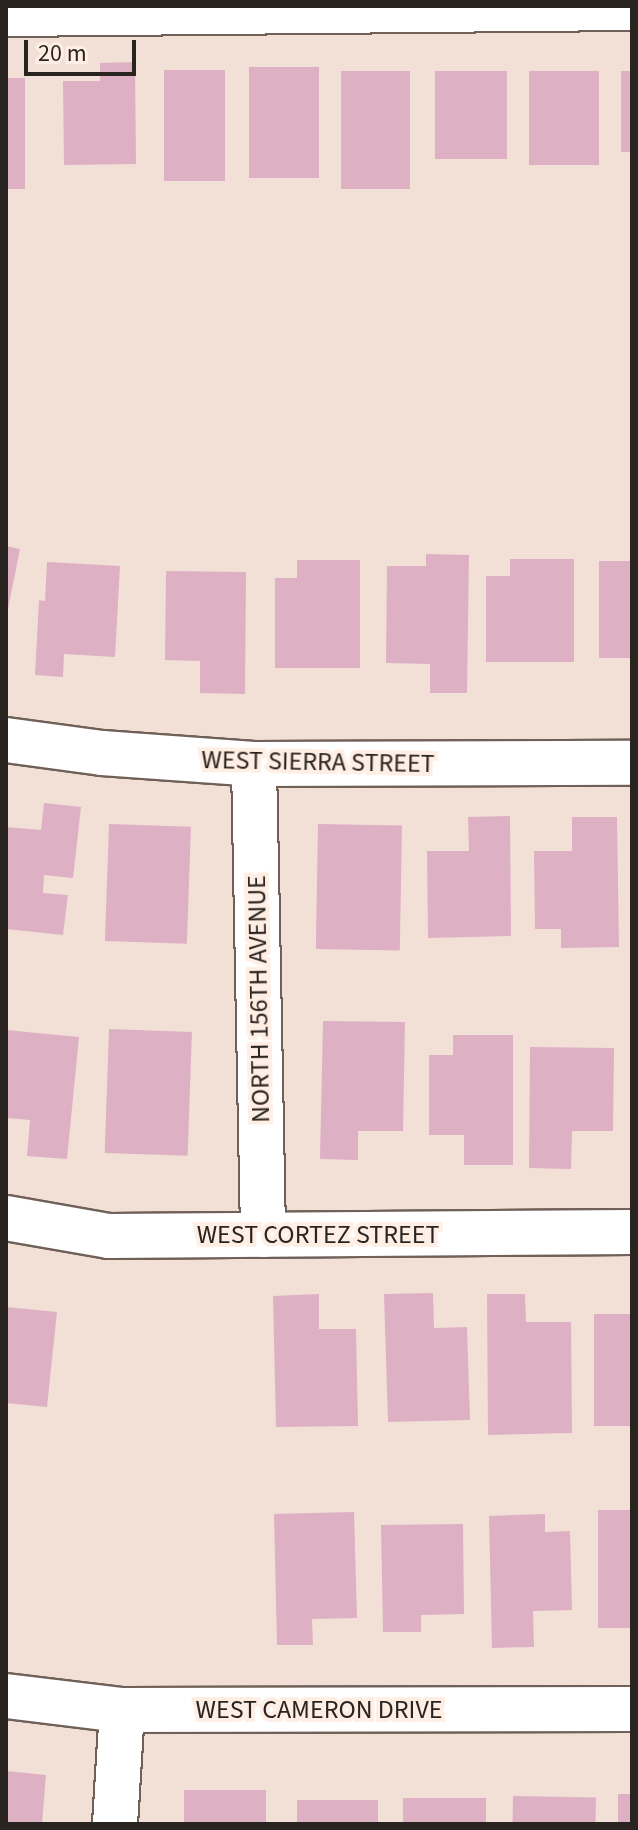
<!DOCTYPE html>
<style>
body{margin:0}
#map{position:relative;width:638px;height:1830px;overflow:hidden;background:#f2e0d7;font-family:"Source Sans 3",sans-serif}
div>[style]{position:absolute}
[style*='--x']{left:calc(var(--x)*1px);top:calc(var(--y)*1px);width:calc(var(--w)*1px);rotate:calc(var(--a)*1deg)}
.building>*{inset:0;background:#deb0c4;transform-origin:0 0}
.roads{filter:drop-shadow(2px 0 #6f6058) drop-shadow(-2px 0 #6f6058) drop-shadow(0 2px #6f6058) drop-shadow(0 -2px #6f6058)}
.minor>*{height:44px;margin:-22px;padding:0 22px;transform-origin:22px;border-radius:22px;background:#fff}
span{translate:-50% -50%;white-space:nowrap;text-align:center;line-height:1.15;-webkit-text-stroke:8px #ffeee4;paint-order:stroke}
.street-label{font-size:26px;color:#2a2420}
.frame{position:absolute;inset:0;border:8px solid #2a2420;pointer-events:none}
.scale{position:absolute;left:24px;top:40px;width:112px;height:36px;box-sizing:border-box;border:4px solid #2a2420;border-top:0;padding-left:10px;font-size:24px;line-height:28px;white-space:nowrap;color:#2a2420;-webkit-text-stroke:6px #ffeee4;paint-order:stroke}
</style>
<div id="map">
<div class="building">
<i style="clip-path:polygon(135px 62px,136px 164px,64px 165px,63px 81px,100px 81px,100px 63px)"></i>
<i style="left:249px;top:67px;width:70px;height:111px"></i>
<i style="left:164px;top:70px;width:61px;height:111px"></i>
<i style="left:341px;top:71px;width:69px;height:118px"></i>
<i style="left:435px;top:71px;width:72px;height:88px"></i>
<i style="left:529px;top:71px;width:70px;height:94px"></i>
<i style="left:621px;top:71px;width:11px;height:81px"></i>
<i style="left:6px;top:78px;width:19px;height:111px"></i>
<i style="clip-path:polygon(6px 546px,20px 549px,7px 614px,6px 614px)"></i>
<i style="clip-path:polygon(426px 554px,469px 555px,467px 693px,430px 693px,430px 664px,386px 663px,387px 566px,426px 566px)"></i>
<i style="clip-path:polygon(510px 559px,574px 559px,574px 662px,486px 662px,486px 576px,510px 576px)"></i>
<i style="clip-path:polygon(297px 560px,360px 560px,360px 668px,275px 668px,275px 578px,297px 578px)"></i>
<i style="left:599px;top:561px;width:33px;height:97px"></i>
<i style="clip-path:polygon(47px 562px,120px 566px,115px 657px,64px 654px,63px 677px,35px 675px,39px 600px,45px 601px)"></i>
<i style="clip-path:polygon(166px 571px,246px 572px,245px 694px,200px 693px,200px 661px,165px 660px)"></i>
<i style="clip-path:polygon(44px 803px,81px 807px,73px 878px,44px 875px,43px 893px,68px 895px,63px 935px,6px 929px,6px 827px,41px 830px)"></i>
<i style="clip-path:polygon(510px 816px,511px 936px,428px 938px,427px 851px,469px 851px,468px 817px)"></i>
<i style="clip-path:polygon(572px 817px,617px 817px,619px 947px,561px 948px,561px 929px,535px 929px,534px 851px,572px 851px)"></i>
<i style="left:109px;top:824px;width:82px;height:117px;rotate:2deg"></i>
<i style="left:318px;top:824px;width:84px;height:125px;rotate:1deg"></i>
<i style="clip-path:polygon(323px 1021px,405px 1022px,403px 1131px,358px 1131px,358px 1160px,320px 1159px)"></i>
<i style="left:109px;top:1029px;width:83px;height:124px;rotate:2deg"></i>
<i style="clip-path:polygon(6px 1030px,79px 1037px,67px 1159px,27px 1156px,30px 1120px,6px 1118px)"></i>
<i style="clip-path:polygon(453px 1035px,513px 1035px,513px 1165px,464px 1165px,464px 1135px,429px 1135px,429px 1055px,453px 1055px)"></i>
<i style="clip-path:polygon(530px 1047px,614px 1048px,613px 1131px,572px 1131px,571px 1169px,529px 1168px)"></i>
<i style="clip-path:polygon(433px 1293px,434px 1328px,467px 1327px,470px 1420px,388px 1422px,384px 1294px)"></i>
<i style="clip-path:polygon(319px 1294px,319px 1329px,356px 1329px,358px 1426px,276px 1427px,273px 1296px)"></i>
<i style="clip-path:polygon(487px 1294px,525px 1294px,526px 1322px,571px 1322px,572px 1433px,488px 1435px)"></i>
<i style="clip-path:polygon(6px 1307px,57px 1312px,47px 1407px,6px 1403px)"></i>
<i style="left:594px;top:1314px;width:38px;height:112px"></i>
<i style="left:598px;top:1510px;width:34px;height:118px"></i>
<i style="clip-path:polygon(354px 1512px,357px 1618px,312px 1619px,313px 1645px,277px 1645px,274px 1514px)"></i>
<i style="clip-path:polygon(545px 1514px,545px 1532px,570px 1531px,572px 1610px,533px 1611px,534px 1647px,492px 1648px,489px 1516px)"></i>
<i style="clip-path:polygon(463px 1524px,464px 1614px,421px 1615px,421px 1632px,383px 1632px,381px 1525px)"></i>
<i style="clip-path:polygon(6px 1771px,46px 1775px,42px 1824px,6px 1824px)"></i>
<i style="left:184px;top:1790px;width:82px;height:34px"></i>
<i style="left:618px;top:1794px;width:14px;height:30px"></i>
<i style="left:513px;top:1796px;width:83px;height:28px;rotate:1deg"></i>
<i style="left:403px;top:1798px;width:83px;height:26px"></i>
<i style="left:297px;top:1800px;width:81px;height:24px"></i>
</div>
<div class="roads">
<div class="minor">
<i style="--x:6;--y:14;--w:626;--a:-0.55"></i>
<i style="--x:6;--y:740;--w:97;--a:7.7"></i>
<i style="--x:102;--y:753;--w:152;--a:4.1"></i>
<i style="--x:254;--y:764;--w:378;--a:-0.2"></i>
<i style="--x:254;--y:764;--w:471;--a:88.9"></i>
<i style="--x:6;--y:1218;--w:105;--a:9.9"></i>
<i style="--x:109;--y:1236;--w:523;--a:-0.44"></i>
<i style="--x:6;--y:1696;--w:117;--a:6.9"></i>
<i style="--x:122;--y:1710;--w:510;--a:-0.11"></i>
<i style="--x:115;--y:1824;--w:114;--a:-86.5"></i>
</div>
</div>
<div class="street-label">
<span style="left:318px;top:762px;rotate:1deg">WEST SIERRA STREET</span>
<span style="left:259px;top:999px;rotate:-91deg">NORTH 156TH AVENUE</span>
<span style="left:318px;top:1235px">WEST CORTEZ STREET</span>
<span style="left:319px;top:1710px">WEST CAMERON DRIVE</span>
</div>
<div class="frame"></div>
<div class="scale">20 m</div>
</div>
